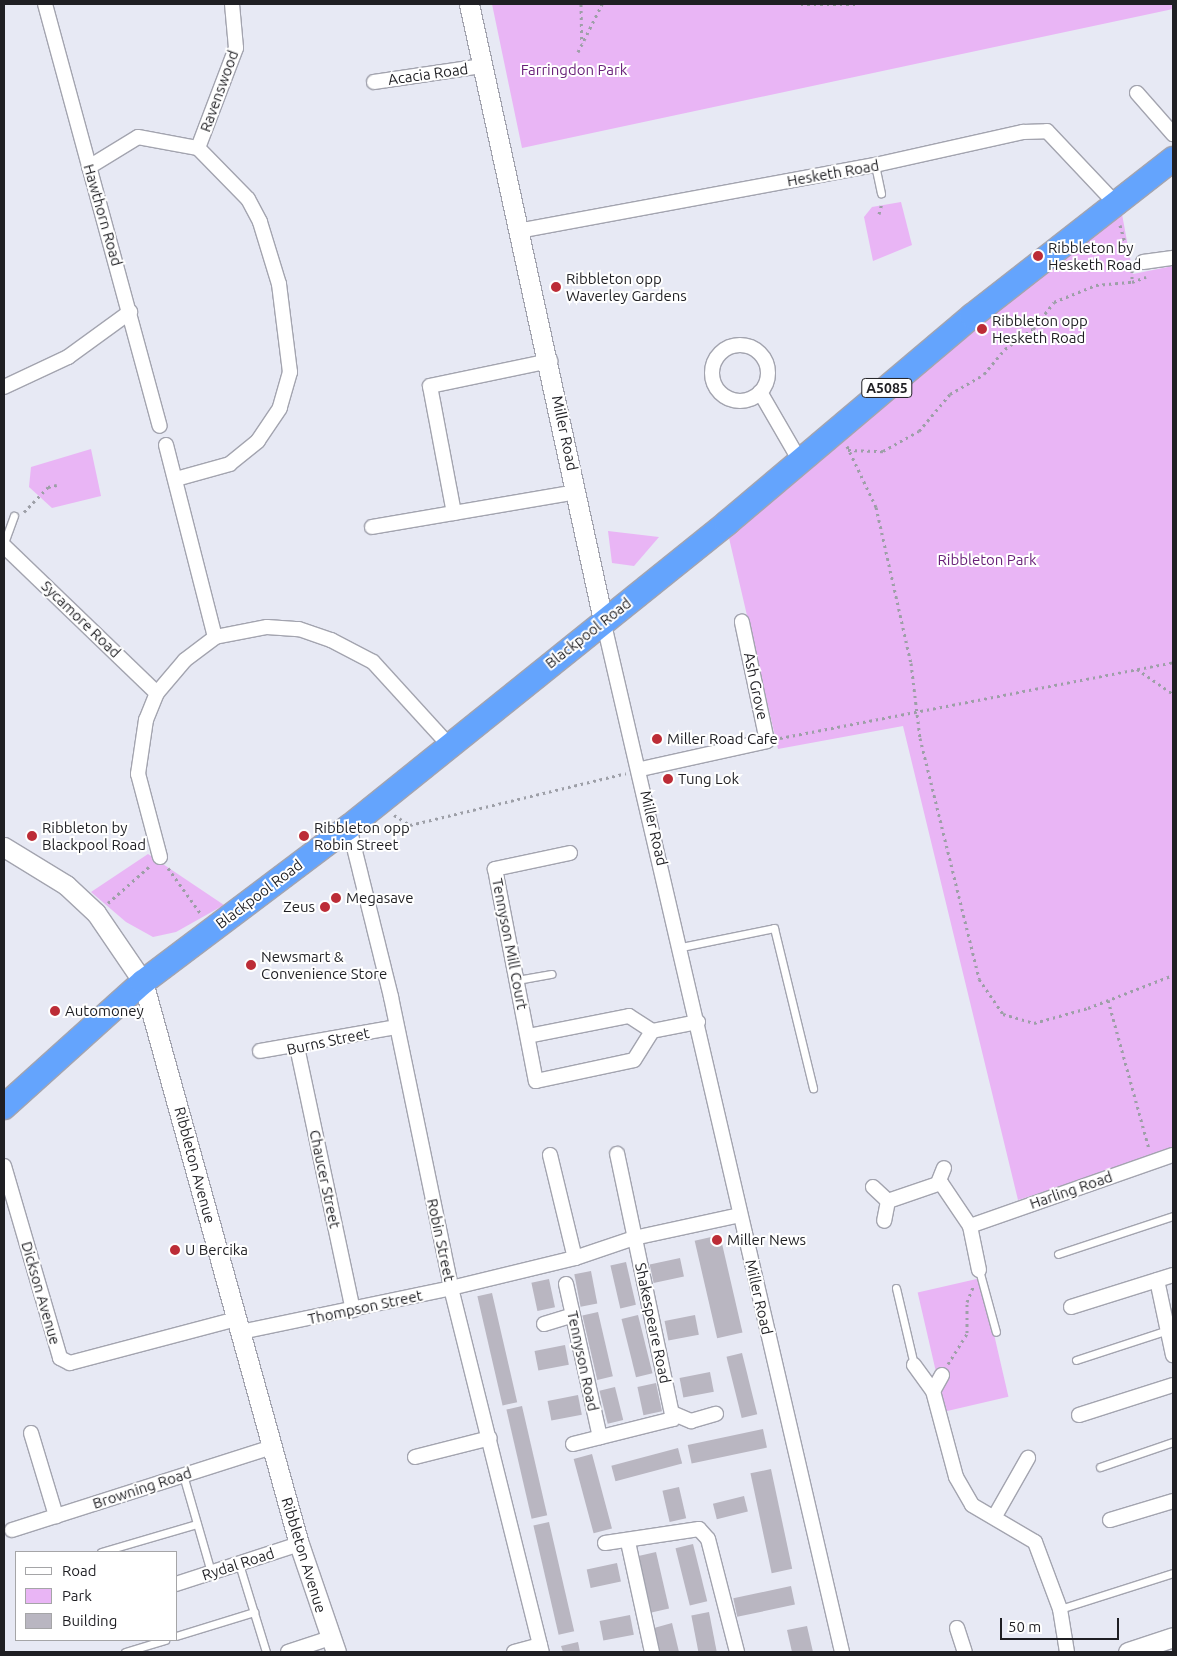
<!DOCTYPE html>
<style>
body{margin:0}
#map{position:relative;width:1177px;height:1656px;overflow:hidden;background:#e7e9f4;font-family:Ubuntu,sans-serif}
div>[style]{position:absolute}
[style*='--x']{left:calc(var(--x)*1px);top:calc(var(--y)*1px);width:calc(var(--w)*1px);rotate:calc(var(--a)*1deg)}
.green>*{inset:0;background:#e9b5f5;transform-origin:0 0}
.building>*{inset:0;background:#b9b6c1;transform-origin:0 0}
.path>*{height:3px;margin-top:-1.5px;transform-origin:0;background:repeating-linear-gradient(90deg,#9d9fa7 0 2.5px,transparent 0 6.5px)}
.roads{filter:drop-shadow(1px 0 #a3a4af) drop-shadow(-1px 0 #a3a4af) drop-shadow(0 1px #a3a4af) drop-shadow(0 -1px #a3a4af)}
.lane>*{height:7px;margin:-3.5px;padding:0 3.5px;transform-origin:3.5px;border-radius:3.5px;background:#fff}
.street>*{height:14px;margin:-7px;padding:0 7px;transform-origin:7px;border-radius:7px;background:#fff}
.street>.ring{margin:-7px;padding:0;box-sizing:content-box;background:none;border:14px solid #fff;border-radius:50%}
.secondary>*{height:19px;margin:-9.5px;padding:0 9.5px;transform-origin:9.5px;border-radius:9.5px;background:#fff}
.highway>*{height:24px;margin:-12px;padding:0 12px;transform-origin:12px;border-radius:12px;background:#64a4fd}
.dots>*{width:14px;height:14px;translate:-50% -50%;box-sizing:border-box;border:2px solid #fff;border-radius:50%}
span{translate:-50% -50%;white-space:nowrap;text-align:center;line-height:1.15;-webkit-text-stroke:4px #fff;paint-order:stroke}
.shield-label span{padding:1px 4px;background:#fff;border:1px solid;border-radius:4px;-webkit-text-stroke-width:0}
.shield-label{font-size:14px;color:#1f1f23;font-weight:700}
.park-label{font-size:15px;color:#681f78}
.street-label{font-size:15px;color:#1f1f23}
.poi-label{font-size:15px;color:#1f1f23}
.left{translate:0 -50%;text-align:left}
.right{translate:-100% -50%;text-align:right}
.frame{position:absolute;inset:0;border:5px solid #1f1f23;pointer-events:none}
.legend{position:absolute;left:15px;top:1551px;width:162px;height:90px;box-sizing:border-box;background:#fff;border:1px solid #a5a5a7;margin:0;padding:6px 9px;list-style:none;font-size:15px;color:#1f1f23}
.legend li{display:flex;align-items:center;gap:10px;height:25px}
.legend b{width:25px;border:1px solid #a5a5a7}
.scale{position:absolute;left:1000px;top:1618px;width:119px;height:22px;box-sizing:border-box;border:2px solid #1f1f23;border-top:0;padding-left:6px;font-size:15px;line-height:18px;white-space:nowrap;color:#1f1f23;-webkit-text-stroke:4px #fff;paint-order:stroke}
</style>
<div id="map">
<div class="green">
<i style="clip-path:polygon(492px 4px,1173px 4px,1173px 9px,522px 148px)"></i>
<i style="clip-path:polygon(901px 202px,912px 245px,873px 261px,864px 217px,872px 207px)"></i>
<i style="clip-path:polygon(1122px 214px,1133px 274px,1173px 266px,1173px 1151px,1018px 1200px,903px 726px,778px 749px,729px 538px,1073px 247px)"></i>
<i style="clip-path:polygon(91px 449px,101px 496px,52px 508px,29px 487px,31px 467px)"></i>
<i style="clip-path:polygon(608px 531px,659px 537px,634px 566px,612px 563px)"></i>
<i style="clip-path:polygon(148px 854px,224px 905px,176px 932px,153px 937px,126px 922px,91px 892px)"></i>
<i style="left:981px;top:1278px;width:122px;height:65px;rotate:77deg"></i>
</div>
<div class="building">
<i style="left:720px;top:1235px;width:100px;height:26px;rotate:77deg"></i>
<i style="left:680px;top:1258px;width:19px;height:31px;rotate:78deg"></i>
<i style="left:626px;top:1262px;width:44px;height:16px;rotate:77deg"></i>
<i style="left:591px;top:1271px;width:33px;height:17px;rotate:79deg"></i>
<i style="left:549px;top:1279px;width:29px;height:18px;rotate:78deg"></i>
<i style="left:492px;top:1293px;width:112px;height:15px;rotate:77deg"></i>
<i style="left:598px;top:1312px;width:66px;height:16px;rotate:77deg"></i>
<i style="left:638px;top:1315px;width:60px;height:17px;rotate:76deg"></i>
<i style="left:695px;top:1315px;width:20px;height:31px;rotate:79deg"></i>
<i style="left:565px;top:1345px;width:20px;height:31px;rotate:79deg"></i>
<i style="left:742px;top:1353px;width:63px;height:16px;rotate:76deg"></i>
<i style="left:710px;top:1372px;width:20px;height:31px;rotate:79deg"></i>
<i style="left:656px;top:1383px;width:29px;height:19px;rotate:78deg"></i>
<i style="left:615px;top:1387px;width:34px;height:16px;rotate:76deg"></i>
<i style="left:578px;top:1395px;width:20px;height:31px;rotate:79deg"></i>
<i style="left:522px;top:1406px;width:112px;height:16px;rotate:77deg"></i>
<i style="left:763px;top:1429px;width:19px;height:77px;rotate:78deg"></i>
<i style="left:678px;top:1448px;width:16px;height:69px;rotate:75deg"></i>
<i style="left:592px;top:1454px;width:77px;height:19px;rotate:75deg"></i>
<i style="left:771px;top:1469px;width:102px;height:21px;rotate:78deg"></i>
<i style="left:679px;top:1487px;width:32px;height:17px;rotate:77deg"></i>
<i style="left:744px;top:1496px;width:16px;height:32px;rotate:76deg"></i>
<i style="left:549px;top:1522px;width:112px;height:16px;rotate:77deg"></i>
<i style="left:693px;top:1544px;width:59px;height:18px;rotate:76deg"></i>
<i style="left:656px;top:1552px;width:58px;height:18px;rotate:77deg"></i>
<i style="left:617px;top:1563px;width:19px;height:31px;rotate:78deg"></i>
<i style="left:791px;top:1586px;width:19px;height:59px;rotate:78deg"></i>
<i style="left:709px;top:1612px;width:41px;height:18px;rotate:79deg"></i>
<i style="left:630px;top:1615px;width:20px;height:31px;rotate:79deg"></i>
<i style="clip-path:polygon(672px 1623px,679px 1652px,660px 1652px,654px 1628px)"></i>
<i style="clip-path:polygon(807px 1626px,813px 1652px,792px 1652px,787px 1630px)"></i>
<i style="clip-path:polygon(578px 1642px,580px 1652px,563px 1652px,561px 1646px)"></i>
</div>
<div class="path">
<i style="--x:581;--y:4;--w:39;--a:89"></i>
<i style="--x:801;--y:4;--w:55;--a:0"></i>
<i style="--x:578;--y:52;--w:54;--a:-63.4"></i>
<i style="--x:879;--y:214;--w:11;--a:-75"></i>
<i style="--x:1120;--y:225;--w:33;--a:74"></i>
<i style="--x:1132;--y:270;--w:12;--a:90"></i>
<i style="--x:1132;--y:282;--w:15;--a:-20"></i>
<i style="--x:847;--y:446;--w:68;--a:64.6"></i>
<i style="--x:876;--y:507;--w:160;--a:77.4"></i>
<i style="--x:911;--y:663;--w:76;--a:83.2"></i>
<i style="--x:920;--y:738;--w:248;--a:76.2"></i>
<i style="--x:979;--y:979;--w:42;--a:55.6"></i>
<i style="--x:1003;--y:1014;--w:32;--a:16"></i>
<i style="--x:1034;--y:1023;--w:56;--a:-15.5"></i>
<i style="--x:1088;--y:1008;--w:91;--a:-21.2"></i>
<i style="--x:848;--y:450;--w:35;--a:2"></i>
<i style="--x:883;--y:451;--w:41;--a:-29.1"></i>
<i style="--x:919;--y:431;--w:48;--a:-50"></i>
<i style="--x:950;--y:394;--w:39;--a:-30"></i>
<i style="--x:984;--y:374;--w:33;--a:-50"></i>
<i style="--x:1005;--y:349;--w:34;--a:-36"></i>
<i style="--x:1033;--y:329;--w:34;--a:-52"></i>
<i style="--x:1054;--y:302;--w:45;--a:-22"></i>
<i style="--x:1096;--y:285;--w:36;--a:-5"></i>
<i style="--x:24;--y:512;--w:35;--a:-46"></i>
<i style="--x:48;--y:487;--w:9;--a:-13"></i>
<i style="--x:1137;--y:669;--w:44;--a:34.8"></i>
<i style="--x:780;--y:738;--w:400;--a:-10.9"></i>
<i style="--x:394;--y:815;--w:19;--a:32"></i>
<i style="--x:410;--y:825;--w:222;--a:-13.5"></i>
<i style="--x:168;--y:868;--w:57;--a:54.3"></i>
<i style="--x:108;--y:903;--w:56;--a:-41.4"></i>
<i style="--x:1108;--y:1000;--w:155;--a:74.6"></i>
<i style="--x:948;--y:1364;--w:36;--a:-58"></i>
<i style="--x:967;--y:1333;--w:31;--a:-90"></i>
<i style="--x:967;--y:1302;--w:16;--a:-68"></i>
</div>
<div class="roads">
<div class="lane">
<i style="--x:875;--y:165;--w:29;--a:78"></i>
<i style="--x:4;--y:543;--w:29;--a:-70"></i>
<i style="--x:681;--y:947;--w:95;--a:-11.5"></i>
<i style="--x:774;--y:928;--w:165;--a:76.3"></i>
<i style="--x:517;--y:980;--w:35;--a:-10"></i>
<i style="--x:1058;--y:1254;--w:121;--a:-18.3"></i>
<i style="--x:979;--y:1270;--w:64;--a:74.7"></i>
<i style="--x:896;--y:1288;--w:79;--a:76.8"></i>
<i style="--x:1076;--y:1360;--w:97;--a:-18.1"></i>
<i style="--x:1100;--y:1467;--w:77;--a:-18.9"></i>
<i style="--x:183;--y:1475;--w:101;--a:73.9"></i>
<i style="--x:101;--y:1552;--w:100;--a:-16.3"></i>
<i style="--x:239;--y:1564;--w:92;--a:72.9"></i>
<i style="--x:1060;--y:1609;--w:119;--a:-17.7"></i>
<i style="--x:176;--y:1636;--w:82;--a:-17.1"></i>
<i style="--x:125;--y:1652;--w:42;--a:-16.7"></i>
</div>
<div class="street">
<i style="--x:45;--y:4;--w:437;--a:74.8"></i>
<i style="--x:374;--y:82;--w:110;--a:-8.4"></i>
<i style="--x:1137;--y:93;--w:55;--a:48.7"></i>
<i style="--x:198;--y:148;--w:107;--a:-69.2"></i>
<i style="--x:236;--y:48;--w:44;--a:-95.2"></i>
<i style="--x:89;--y:167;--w:57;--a:-31.5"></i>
<i style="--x:138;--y:137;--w:61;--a:10.4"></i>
<i style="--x:198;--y:148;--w:71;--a:45.6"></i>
<i style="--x:248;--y:199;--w:26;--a:62"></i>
<i style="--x:260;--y:222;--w:65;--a:73"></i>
<i style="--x:279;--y:284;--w:89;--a:82.9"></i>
<i style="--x:290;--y:372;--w:37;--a:106"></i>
<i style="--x:280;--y:408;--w:40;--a:124"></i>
<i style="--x:258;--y:441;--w:36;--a:141"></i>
<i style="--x:230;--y:464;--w:56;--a:164.5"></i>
<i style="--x:518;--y:231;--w:363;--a:-10.5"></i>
<i style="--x:875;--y:165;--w:152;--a:-12.6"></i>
<i style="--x:1023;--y:132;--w:24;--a:-2"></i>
<i style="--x:1047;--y:131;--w:102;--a:46.6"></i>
<i style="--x:1143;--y:262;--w:30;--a:-8"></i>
<i class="ring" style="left:712px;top:345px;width:42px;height:42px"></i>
<i style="--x:4;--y:387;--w:71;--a:-25.1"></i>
<i style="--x:68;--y:357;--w:77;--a:-36"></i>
<i style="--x:760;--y:392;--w:80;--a:59.9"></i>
<i style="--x:166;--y:445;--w:198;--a:75.7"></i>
<i style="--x:454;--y:513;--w:129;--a:-100.7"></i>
<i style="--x:430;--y:386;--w:123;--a:-11.8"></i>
<i style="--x:372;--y:527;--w:208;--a:-9.7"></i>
<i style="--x:4;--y:546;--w:212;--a:43.9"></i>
<i style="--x:603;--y:620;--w:1059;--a:76.96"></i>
<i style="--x:641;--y:769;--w:129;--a:-12.5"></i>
<i style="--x:767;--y:741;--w:122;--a:-101.9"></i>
<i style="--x:349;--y:827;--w:175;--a:76.1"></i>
<i style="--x:391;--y:997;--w:297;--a:78.3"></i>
<i style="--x:451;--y:1288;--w:375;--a:76"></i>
<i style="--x:570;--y:853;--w:77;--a:168"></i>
<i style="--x:495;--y:869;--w:216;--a:79.1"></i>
<i style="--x:536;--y:1081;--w:100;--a:-12.1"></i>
<i style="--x:634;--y:1060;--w:34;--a:-58"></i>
<i style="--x:160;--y:857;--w:86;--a:-104.8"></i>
<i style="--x:138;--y:774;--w:55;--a:-81.6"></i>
<i style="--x:146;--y:720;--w:29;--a:-68"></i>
<i style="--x:157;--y:693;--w:43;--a:-49.7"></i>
<i style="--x:185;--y:660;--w:38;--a:-37"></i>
<i style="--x:215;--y:637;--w:53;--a:-10.9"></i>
<i style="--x:267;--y:627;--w:32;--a:4"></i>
<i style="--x:299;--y:629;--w:34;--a:19"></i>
<i style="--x:331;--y:640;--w:47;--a:27.6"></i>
<i style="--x:373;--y:662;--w:111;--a:47.6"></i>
<i style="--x:528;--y:1036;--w:103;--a:-11.2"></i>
<i style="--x:629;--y:1016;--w:27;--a:33"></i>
<i style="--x:652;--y:1031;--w:47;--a:-11.1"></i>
<i style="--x:297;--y:1047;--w:269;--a:78"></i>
<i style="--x:260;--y:1051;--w:138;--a:-10"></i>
<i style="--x:550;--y:1155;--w:106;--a:76.4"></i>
<i style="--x:4;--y:1166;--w:200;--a:73.7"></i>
<i style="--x:60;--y:1358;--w:11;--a:27"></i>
<i style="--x:70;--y:1363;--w:173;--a:-14.8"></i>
<i style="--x:938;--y:1183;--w:16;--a:-68"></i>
<i style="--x:873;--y:1187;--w:21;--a:43"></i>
<i style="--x:888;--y:1201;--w:20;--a:101"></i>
<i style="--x:888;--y:1201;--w:56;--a:-18.8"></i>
<i style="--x:941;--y:1183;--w:52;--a:56"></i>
<i style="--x:979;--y:1270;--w:45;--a:-101.6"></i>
<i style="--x:970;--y:1226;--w:215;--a:-19.3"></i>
<i style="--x:1157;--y:1280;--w:77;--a:78"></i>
<i style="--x:566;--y:1284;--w:157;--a:77.5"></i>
<i style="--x:1071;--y:1307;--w:107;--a:-17.4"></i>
<i style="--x:544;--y:1324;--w:30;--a:-17"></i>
<i style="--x:241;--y:1332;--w:215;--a:-11.8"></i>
<i style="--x:451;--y:1288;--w:128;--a:-13.6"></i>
<i style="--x:575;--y:1258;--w:62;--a:-18.7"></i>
<i style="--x:634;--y:1238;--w:108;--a:-12.2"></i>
<i style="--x:914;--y:1365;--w:32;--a:54"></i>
<i style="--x:942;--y:1375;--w:18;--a:119"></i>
<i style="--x:933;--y:1391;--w:89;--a:75"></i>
<i style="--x:956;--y:1477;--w:32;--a:60"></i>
<i style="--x:972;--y:1505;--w:73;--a:30.4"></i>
<i style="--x:1035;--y:1542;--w:72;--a:69.5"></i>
<i style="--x:1060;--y:1609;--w:44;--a:80.8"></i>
<i style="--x:672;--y:1413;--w:21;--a:23"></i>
<i style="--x:691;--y:1421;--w:26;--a:-16"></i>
<i style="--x:1079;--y:1415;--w:99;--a:-17.7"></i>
<i style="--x:31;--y:1433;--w:87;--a:73.2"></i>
<i style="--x:573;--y:1444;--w:103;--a:-14"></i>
<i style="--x:673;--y:1419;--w:271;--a:-101.9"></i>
<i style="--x:415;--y:1457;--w:77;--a:-14.2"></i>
<i style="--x:995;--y:1516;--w:67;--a:-60.4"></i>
<i style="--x:1110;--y:1520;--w:66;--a:-16.8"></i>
<i style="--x:12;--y:1530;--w:273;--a:-17.7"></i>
<i style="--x:628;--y:1542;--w:113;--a:77.7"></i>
<i style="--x:605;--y:1543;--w:95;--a:-8.5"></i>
<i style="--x:699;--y:1529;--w:13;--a:48"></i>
<i style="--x:708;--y:1539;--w:117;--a:75.6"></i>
<i style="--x:176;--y:1584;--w:129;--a:-18"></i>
<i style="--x:957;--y:1628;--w:25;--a:72"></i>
<i style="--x:288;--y:1652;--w:44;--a:-18.4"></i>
<i style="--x:514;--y:1652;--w:27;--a:-15"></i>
</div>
<div class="secondary">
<i style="--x:469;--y:4;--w:630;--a:77.73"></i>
<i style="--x:4;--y:847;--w:73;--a:31.5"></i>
<i style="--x:66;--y:885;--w:41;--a:43"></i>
<i style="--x:96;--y:913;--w:83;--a:55.7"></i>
<i style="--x:143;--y:982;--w:583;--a:74.49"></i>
<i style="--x:299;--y:1544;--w:114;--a:71.1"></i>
<i style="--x:1128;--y:1652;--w:47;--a:-18.4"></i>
</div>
<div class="highway">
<i style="--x:4;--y:1107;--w:187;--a:-42"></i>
<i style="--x:143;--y:982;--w:258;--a:-37"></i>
<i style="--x:349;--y:827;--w:485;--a:-38.8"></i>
<i style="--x:727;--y:523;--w:321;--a:-40.2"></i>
<i style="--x:972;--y:316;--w:255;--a:-38"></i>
</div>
</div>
<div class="dots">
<i style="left:1038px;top:256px;background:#bc2c36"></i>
<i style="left:556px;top:287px;background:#bc2c36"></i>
<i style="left:982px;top:329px;background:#bc2c36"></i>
<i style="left:657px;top:739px;background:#bc2c36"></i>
<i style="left:668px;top:779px;background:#bc2c36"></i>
<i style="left:32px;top:836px;background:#bc2c36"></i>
<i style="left:304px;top:836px;background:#bc2c36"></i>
<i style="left:336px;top:898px;background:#bc2c36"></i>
<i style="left:325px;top:907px;background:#bc2c36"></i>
<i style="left:251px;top:965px;background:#bc2c36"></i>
<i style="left:55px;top:1011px;background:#bc2c36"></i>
<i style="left:717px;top:1240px;background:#bc2c36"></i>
<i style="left:175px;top:1250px;background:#bc2c36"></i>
</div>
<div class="shield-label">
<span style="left:887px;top:388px">A5085</span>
</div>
<div class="park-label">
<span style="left:574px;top:70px">Farringdon Park</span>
<span style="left:987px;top:560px">Ribbleton Park</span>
</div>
<div class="street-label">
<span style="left:428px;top:74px;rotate:-8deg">Acacia Road</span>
<span style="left:219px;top:91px;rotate:-70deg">Ravenswood</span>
<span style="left:833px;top:173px;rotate:-10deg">Hesketh Road</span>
<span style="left:103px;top:215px;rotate:74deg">Hawthorn Road</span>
<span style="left:565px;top:433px;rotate:78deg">Miller Road</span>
<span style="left:81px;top:619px;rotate:44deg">Sycamore Road</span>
<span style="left:588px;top:633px;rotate:-38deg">Blackpool Road</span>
<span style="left:756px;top:686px;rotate:78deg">Ash Grove</span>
<span style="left:654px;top:828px;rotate:77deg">Miller Road</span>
<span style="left:259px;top:894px;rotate:-37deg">Blackpool Road</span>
<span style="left:510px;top:944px;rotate:79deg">Tennyson Mill Court</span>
<span style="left:328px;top:1041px;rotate:-12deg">Burns Street</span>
<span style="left:195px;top:1165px;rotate:75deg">Ribbleton Avenue</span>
<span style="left:325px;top:1179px;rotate:78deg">Chaucer Street</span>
<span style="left:1071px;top:1190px;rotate:-19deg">Harling Road</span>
<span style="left:441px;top:1240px;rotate:78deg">Robin Street</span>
<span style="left:41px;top:1293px;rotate:74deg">Dickson Avenue</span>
<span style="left:759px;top:1297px;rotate:77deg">Miller Road</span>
<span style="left:365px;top:1307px;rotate:-12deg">Thompson Street</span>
<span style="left:653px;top:1323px;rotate:78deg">Shakespeare Road</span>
<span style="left:583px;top:1361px;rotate:78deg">Tennyson Road</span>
<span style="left:142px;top:1488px;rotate:-18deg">Browning Road</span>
<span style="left:304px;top:1555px;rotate:73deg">Ribbleton Avenue</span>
<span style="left:238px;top:1564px;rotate:-18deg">Rydal Road</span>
</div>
<div class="poi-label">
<span class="left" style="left:1048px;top:256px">Ribbleton by<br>Hesketh Road</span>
<span class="left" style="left:566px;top:287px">Ribbleton opp<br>Waverley Gardens</span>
<span class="left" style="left:992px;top:329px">Ribbleton opp<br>Hesketh Road</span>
<span class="left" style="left:667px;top:739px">Miller Road Cafe</span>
<span class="left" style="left:678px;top:779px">Tung Lok</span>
<span class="left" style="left:42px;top:836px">Ribbleton by<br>Blackpool Road</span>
<span class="left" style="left:314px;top:836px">Ribbleton opp<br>Robin Street</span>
<span class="left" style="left:346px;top:898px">Megasave</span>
<span class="right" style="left:315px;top:907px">Zeus</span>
<span class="left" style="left:261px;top:965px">Newsmart &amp;<br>Convenience Store</span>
<span class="left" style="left:65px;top:1011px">Automoney</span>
<span class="left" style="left:727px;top:1240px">Miller News</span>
<span class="left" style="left:185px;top:1250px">U Bercika</span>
</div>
<div class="frame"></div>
<ul class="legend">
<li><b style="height:6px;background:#fff"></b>Road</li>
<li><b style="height:14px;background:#e9b5f5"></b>Park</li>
<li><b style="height:14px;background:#b9b6c1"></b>Building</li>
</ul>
<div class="scale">50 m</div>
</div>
